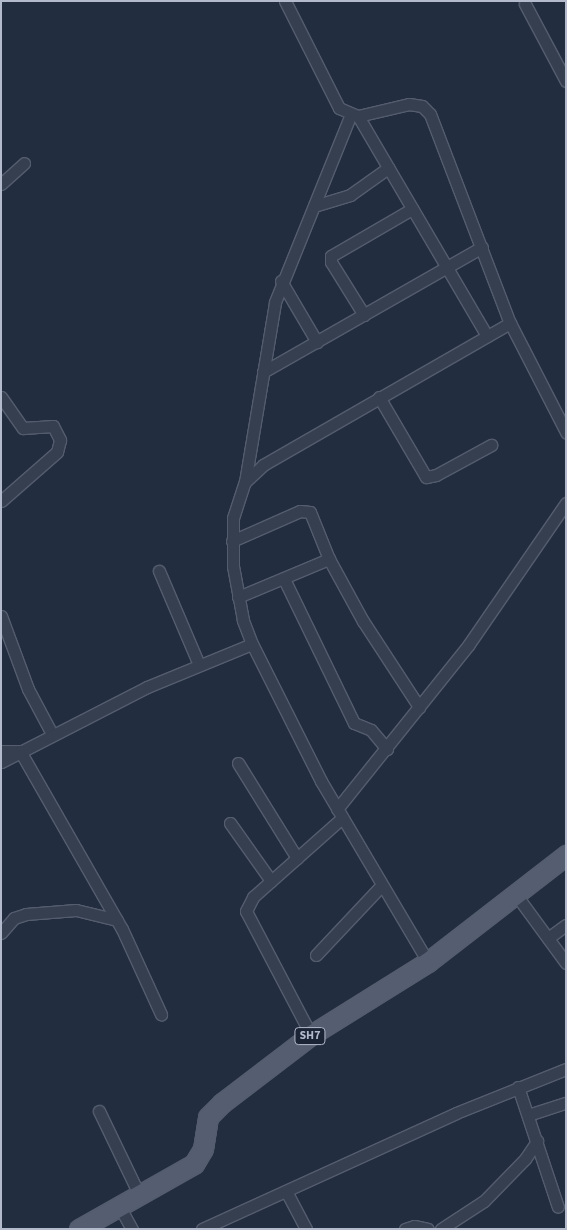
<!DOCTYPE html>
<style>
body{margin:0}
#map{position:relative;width:567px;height:1230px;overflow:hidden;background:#222d40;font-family:"Source Sans 3",sans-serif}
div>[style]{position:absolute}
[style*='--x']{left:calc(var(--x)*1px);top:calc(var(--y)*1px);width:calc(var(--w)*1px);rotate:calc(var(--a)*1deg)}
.roads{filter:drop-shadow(1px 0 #545d6e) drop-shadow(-1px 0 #545d6e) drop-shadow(0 1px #545d6e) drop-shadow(0 -1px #545d6e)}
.minor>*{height:11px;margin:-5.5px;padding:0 5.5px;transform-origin:5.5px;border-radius:5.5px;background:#363f50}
.primary>*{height:19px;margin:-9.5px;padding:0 9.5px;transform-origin:9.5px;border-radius:9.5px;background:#545e70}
span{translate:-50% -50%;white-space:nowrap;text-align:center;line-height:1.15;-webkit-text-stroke:4px #1b2435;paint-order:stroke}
.shield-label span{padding:1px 4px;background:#1b2435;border:1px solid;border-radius:4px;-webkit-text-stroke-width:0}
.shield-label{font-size:12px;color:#b3bacb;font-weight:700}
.frame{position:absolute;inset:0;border:2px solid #b3bacb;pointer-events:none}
</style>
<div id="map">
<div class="roads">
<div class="minor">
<i style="--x:285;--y:1;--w:120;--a:63.2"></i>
<i style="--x:339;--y:108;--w:21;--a:23"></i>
<i style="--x:358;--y:116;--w:52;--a:-13.2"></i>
<i style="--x:409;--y:104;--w:13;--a:9"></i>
<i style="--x:422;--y:106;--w:11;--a:45"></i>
<i style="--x:430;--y:114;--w:224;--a:69.1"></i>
<i style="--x:510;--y:323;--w:123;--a:62.8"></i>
<i style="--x:525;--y:4;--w:87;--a:62"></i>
<i style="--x:358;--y:116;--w:255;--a:59.6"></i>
<i style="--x:1;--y:184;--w:31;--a:-42"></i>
<i style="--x:314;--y:206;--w:38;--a:-17"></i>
<i style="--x:350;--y:195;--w:47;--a:-35.4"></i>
<i style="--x:281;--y:281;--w:71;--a:59.5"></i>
<i style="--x:364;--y:315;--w:62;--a:-121.9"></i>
<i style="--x:331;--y:262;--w:6;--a:-90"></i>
<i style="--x:331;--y:256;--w:94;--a:-30.1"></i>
<i style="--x:263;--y:372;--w:252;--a:-29.7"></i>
<i style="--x:1;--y:397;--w:38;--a:55"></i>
<i style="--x:23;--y:428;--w:30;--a:-4"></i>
<i style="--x:53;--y:426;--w:16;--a:63"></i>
<i style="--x:60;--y:440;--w:12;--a:104"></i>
<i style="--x:57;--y:452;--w:74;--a:138.8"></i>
<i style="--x:379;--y:397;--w:93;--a:59.6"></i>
<i style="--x:426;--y:477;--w:10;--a:-11"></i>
<i style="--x:436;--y:475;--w:63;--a:-28.6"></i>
<i style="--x:245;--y:482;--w:182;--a:-80.5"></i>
<i style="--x:275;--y:302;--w:201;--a:-68"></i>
<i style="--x:232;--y:541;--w:74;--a:-23.8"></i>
<i style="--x:300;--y:511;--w:10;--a:6"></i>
<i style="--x:310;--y:512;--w:51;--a:68"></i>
<i style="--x:329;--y:559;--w:71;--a:61.3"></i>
<i style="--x:363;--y:621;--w:103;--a:56.9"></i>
<i style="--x:159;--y:571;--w:102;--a:66.9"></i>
<i style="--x:284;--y:579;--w:160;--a:64.1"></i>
<i style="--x:354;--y:723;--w:18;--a:22"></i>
<i style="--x:371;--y:730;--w:25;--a:50"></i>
<i style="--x:238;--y:597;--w:99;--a:-22.7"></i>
<i style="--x:1;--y:616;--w:78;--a:69.7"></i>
<i style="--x:28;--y:689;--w:51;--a:61.9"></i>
<i style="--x:1;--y:751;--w:19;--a:0"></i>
<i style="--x:20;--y:751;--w:205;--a:60.2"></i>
<i style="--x:122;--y:929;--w:94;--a:65.4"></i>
<i style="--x:1;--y:762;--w:164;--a:-27.2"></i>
<i style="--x:147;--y:687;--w:113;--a:-22.3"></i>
<i style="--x:238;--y:763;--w:112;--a:58.2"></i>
<i style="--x:337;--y:809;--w:211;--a:-51.3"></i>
<i style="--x:469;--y:644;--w:171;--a:-55.5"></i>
<i style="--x:230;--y:823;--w:71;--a:54.7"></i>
<i style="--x:514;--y:892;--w:88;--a:53.8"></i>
<i style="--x:1;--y:933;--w:20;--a:-49"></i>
<i style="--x:14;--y:918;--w:13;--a:-18"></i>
<i style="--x:26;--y:914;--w:50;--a:-4.6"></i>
<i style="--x:76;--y:910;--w:42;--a:13.7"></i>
<i style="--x:548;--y:938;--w:22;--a:-36"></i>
<i style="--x:316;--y:955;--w:96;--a:-46.7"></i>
<i style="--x:428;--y:962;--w:210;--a:-120.6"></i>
<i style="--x:321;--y:781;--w:153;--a:-116.7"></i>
<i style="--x:252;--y:644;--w:26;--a:-111"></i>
<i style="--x:243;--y:620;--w:55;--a:-100.5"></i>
<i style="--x:233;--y:566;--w:48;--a:-90"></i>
<i style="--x:233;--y:518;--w:38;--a:-72"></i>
<i style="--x:245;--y:482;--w:25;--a:-43"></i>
<i style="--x:263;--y:465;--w:285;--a:-29.9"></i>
<i style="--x:311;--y:1035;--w:140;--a:-117.7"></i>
<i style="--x:246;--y:911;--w:16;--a:-63"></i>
<i style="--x:253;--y:897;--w:119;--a:-41.6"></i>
<i style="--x:518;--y:1087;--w:126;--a:71.6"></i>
<i style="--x:99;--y:1111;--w:90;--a:64.3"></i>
<i style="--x:528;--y:1115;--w:40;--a:-18"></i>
<i style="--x:286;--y:1191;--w:43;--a:62.2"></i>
<i style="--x:118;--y:1204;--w:29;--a:61"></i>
<i style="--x:202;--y:1229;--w:279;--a:-24.5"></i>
<i style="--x:456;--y:1113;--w:118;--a:-21.8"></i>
<i style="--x:405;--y:1229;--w:9;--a:-18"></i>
<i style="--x:414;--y:1226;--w:14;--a:12"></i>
<i style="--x:441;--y:1229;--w:51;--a:-33.1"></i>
<i style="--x:484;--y:1201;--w:59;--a:-45.7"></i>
<i style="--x:525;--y:1159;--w:22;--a:-56"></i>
</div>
<div class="primary">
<i style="--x:79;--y:1229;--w:132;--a:-29.5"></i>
<i style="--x:194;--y:1164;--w:17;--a:-59"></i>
<i style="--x:203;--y:1149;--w:32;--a:-81"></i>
<i style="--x:208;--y:1117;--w:20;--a:-45"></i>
<i style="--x:222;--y:1103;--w:112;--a:-37.4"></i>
<i style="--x:311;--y:1035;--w:138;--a:-32"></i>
<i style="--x:428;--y:962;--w:175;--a:-37.8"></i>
</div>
</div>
<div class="shield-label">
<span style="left:310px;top:1036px">SH7</span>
</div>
<div class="frame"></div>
</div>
